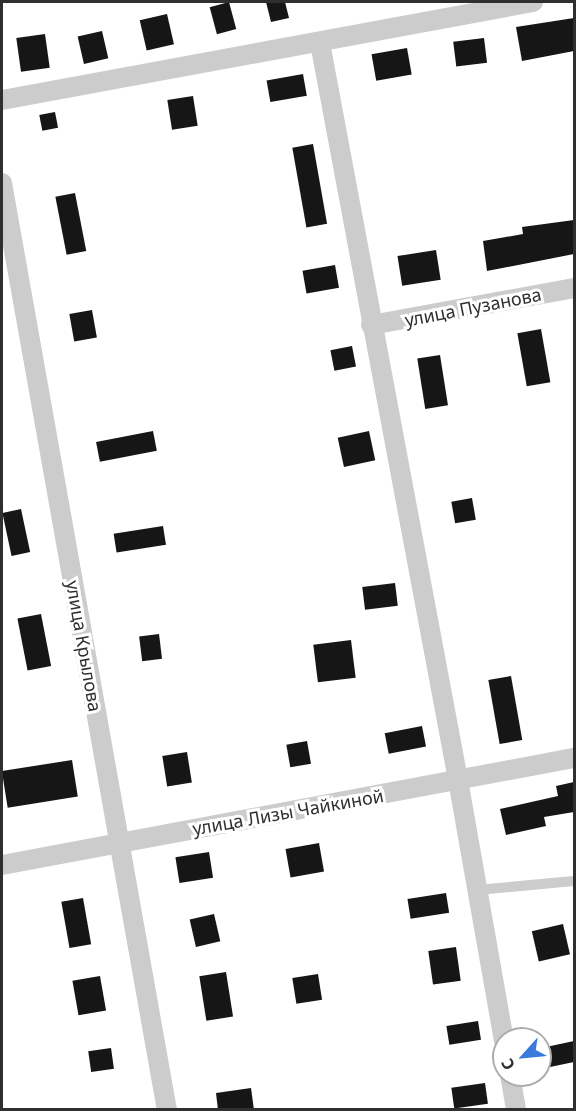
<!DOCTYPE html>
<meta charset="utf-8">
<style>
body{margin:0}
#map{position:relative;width:576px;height:1111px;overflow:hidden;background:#fff;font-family:"Noto Sans",sans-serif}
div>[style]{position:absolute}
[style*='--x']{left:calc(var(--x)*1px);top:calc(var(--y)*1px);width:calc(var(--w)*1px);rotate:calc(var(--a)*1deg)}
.building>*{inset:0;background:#161616;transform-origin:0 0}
.lane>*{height:10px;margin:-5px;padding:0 5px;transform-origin:5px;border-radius:5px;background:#ccc}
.street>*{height:20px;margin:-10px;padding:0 10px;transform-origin:10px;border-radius:10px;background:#ccc}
span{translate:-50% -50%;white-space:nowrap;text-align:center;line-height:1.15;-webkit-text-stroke:6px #fff;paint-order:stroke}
.street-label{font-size:18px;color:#2f2f2f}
.frame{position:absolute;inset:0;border:3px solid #2f2f2f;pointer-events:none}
.north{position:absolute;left:492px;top:1027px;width:60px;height:60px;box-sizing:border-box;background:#fff;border:2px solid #acacac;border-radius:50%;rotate:243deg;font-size:16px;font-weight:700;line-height:24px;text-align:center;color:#2f2f2f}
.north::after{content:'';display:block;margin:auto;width:21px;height:27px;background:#3b7adc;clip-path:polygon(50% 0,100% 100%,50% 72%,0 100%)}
</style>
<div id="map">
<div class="building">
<i style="left:229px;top:2px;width:28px;height:20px;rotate:75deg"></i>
<i style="clip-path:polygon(266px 2px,285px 2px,289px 18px,271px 22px)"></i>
<i style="left:167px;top:14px;width:31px;height:28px;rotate:77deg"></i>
<i style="clip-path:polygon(574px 18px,574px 51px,522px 61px,516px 27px)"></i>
<i style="left:102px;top:31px;width:28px;height:25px;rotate:77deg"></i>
<i style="left:45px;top:34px;width:34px;height:29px;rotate:82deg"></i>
<i style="left:484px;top:38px;width:25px;height:31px;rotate:83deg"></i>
<i style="left:407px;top:48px;width:27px;height:36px;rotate:80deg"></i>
<i style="left:303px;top:74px;width:22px;height:37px;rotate:80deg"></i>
<i style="left:193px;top:96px;width:30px;height:26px;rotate:81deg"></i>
<i style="left:55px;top:112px;width:16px;height:16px;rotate:79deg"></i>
<i style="left:313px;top:144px;width:81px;height:21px;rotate:80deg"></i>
<i style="left:75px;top:193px;width:59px;height:20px;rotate:79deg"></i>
<i style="clip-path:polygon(574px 220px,574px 254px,487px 271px,483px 241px,523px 234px,522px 227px)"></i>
<i style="left:436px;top:250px;width:30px;height:39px;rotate:81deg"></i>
<i style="left:335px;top:265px;width:23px;height:33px;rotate:80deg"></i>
<i style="left:92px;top:310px;width:28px;height:23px;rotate:80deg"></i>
<i style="left:541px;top:329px;width:54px;height:24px;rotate:80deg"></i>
<i style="left:352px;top:346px;width:21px;height:22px;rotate:79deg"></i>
<i style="left:440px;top:355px;width:51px;height:23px;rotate:81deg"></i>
<i style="left:153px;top:431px;width:20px;height:58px;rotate:79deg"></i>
<i style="left:369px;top:431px;width:30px;height:32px;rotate:78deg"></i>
<i style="left:472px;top:498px;width:22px;height:21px;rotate:80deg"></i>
<i style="left:21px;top:509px;width:44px;height:19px;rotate:78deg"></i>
<i style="left:163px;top:526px;width:19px;height:50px;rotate:81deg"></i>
<i style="left:395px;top:583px;width:23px;height:33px;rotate:83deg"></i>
<i style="left:41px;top:614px;width:53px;height:24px;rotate:79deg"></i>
<i style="left:159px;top:634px;width:25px;height:20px;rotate:83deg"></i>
<i style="left:351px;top:640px;width:38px;height:38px;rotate:83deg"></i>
<i style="left:511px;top:676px;width:65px;height:23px;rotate:80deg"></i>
<i style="left:422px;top:726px;width:21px;height:38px;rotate:79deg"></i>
<i style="left:307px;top:741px;width:23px;height:21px;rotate:80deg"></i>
<i style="left:187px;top:752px;width:31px;height:25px;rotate:81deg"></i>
<i style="left:72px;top:760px;width:37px;height:71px;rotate:81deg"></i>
<i style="clip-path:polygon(574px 782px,574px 812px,544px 817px,546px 826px,506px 835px,500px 809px,558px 796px,556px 786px)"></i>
<i style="left:319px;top:843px;width:29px;height:34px;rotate:80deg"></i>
<i style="left:209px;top:852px;width:26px;height:34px;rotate:81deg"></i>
<i style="left:446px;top:893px;width:20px;height:39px;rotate:81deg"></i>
<i style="left:83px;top:898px;width:47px;height:22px;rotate:80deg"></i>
<i style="left:214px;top:914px;width:28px;height:25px;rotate:77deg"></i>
<i style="left:563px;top:924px;width:31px;height:32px;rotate:77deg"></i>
<i style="left:456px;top:947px;width:34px;height:28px;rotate:82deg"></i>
<i style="left:226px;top:972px;width:45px;height:27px;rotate:81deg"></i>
<i style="left:318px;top:974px;width:26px;height:26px;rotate:81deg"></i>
<i style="left:100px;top:976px;width:35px;height:28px;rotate:80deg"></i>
<i style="left:478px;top:1021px;width:19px;height:32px;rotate:81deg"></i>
<i style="clip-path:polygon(574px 1041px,574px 1062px,550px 1067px,546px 1047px)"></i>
<i style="left:111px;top:1048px;width:21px;height:23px;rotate:82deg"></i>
<i style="left:485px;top:1083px;width:21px;height:34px;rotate:82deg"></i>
<i style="clip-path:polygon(251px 1088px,254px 1110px,218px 1110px,216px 1093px)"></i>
</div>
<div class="lane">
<i style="--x:477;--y:890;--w:97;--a:-5.3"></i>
</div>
<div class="street">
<i style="--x:320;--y:43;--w:750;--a:79.39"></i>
<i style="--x:458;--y:780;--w:265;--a:80"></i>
<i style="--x:2;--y:100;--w:540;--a:-10.46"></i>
<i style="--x:2;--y:183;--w:942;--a:79.91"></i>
<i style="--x:371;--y:325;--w:206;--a:-10.3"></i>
<i style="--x:2;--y:865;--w:582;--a:-10.6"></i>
<i style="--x:510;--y:1075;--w:36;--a:80"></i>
</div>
<div class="street-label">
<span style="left:473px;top:307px;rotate:-11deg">улица Пузанова</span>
<span style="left:84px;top:646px;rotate:80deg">улица Крылова</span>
<span style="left:288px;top:812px;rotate:-10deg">улица Лизы Чайкиной</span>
</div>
<div class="frame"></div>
<div class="north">С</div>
</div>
